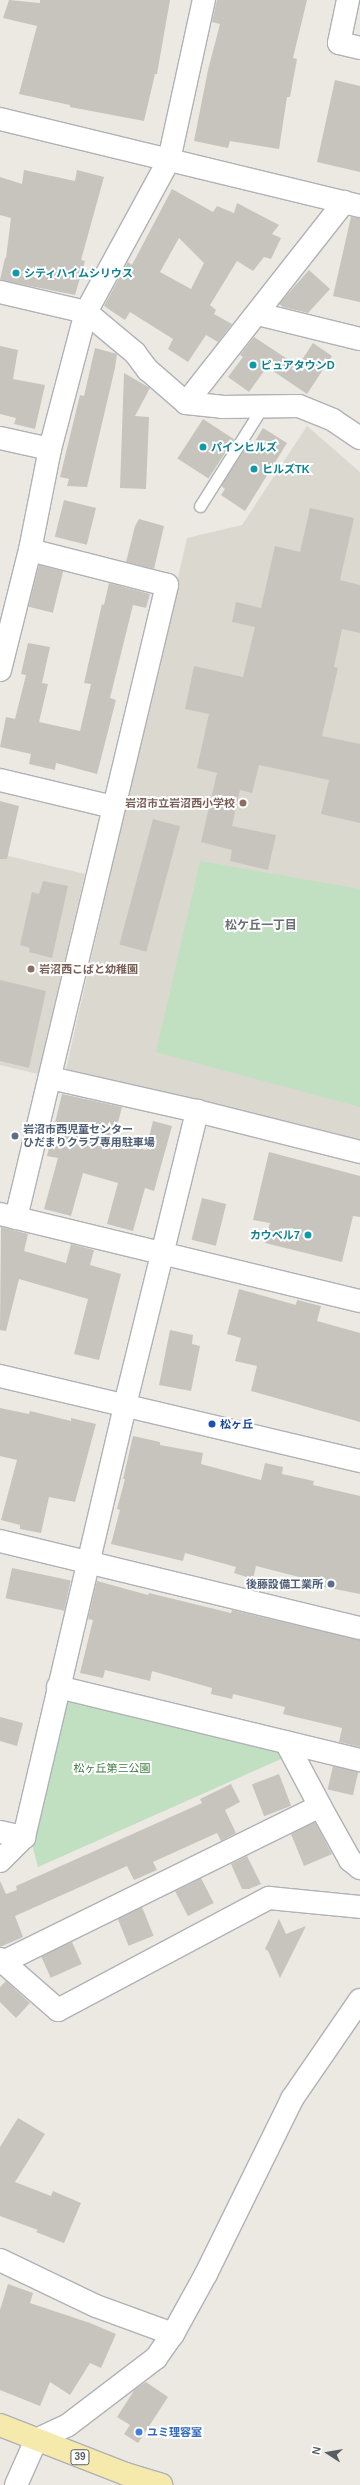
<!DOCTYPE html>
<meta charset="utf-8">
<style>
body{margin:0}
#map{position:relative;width:360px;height:2485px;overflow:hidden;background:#ebe9e2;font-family:Helvetica,"Noto Sans JP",sans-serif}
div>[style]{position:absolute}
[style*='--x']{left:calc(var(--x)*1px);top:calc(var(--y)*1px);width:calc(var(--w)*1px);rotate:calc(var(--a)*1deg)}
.education>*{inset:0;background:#dbd8d0}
.green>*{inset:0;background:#c0e0c1}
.building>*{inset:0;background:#c7c4be;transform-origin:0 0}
.roads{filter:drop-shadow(1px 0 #afb2b6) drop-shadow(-1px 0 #afb2b6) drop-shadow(0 1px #afb2b6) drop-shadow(0 -1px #afb2b6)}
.lane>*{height:11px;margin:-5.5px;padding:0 5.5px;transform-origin:5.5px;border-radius:5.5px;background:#fff}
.street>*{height:22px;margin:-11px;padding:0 11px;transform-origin:11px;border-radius:11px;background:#fff}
.secondary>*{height:22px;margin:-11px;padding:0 11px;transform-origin:11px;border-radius:11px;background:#fff}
.primary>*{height:22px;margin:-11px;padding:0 11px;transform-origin:11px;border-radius:11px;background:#f5eaac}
.dots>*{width:11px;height:11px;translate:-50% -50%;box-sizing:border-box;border:2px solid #fff;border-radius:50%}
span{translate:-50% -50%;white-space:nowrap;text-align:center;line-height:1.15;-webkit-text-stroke:4px #fff;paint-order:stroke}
.shield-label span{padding:1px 3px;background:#fff;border:1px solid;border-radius:3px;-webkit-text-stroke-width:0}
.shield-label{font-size:10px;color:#5a5d61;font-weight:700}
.culture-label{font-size:11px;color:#0d838f;font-weight:700}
.left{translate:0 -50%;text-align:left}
.right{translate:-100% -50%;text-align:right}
.education-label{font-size:11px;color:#785e54;font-weight:700}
.service-label{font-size:11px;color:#4e5e75;font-weight:700}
.transit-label{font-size:11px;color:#164399;font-weight:700}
.park-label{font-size:11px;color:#3d7d40}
.shop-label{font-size:11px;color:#366cbe;font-weight:700}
.neighbourhood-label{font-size:12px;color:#6b6f73;font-weight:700}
.north{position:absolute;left:308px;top:2433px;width:40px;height:40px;-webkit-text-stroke:3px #fff;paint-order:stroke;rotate:282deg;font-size:11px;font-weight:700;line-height:16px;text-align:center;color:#5a5d61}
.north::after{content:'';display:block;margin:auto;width:14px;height:18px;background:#5a5d61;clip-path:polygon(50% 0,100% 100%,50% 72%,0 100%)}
</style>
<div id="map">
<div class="education">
<i style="clip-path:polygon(307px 426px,360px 472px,360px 1140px,66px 1069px,187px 538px,242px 525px)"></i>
<i style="clip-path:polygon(0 854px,85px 874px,38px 1074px,0 1065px)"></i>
</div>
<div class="green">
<i style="clip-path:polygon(200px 861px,360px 889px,360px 1107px,156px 1052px)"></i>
<i style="clip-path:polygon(73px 1697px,276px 1744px,281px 1759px,38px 1867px,32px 1844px,65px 1704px)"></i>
</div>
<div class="building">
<i style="clip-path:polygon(9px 0,40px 3px,40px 0,170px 0,157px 74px,155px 74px,144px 121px,70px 107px,70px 105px,19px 94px,37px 26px,3px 18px)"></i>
<i style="clip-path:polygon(217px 0,307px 0,293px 58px,297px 59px,290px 97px,287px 97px,279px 149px,230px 141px,228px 148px,194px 141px,208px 70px,220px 24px,212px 22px)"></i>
<i style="clip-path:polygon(335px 80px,360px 86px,360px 172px,317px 162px)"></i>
<i style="clip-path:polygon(24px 170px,75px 181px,77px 170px,104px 177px,81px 260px,85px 261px,75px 295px,0 280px,5px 258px,6px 258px,11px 218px,0 215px,0 177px,22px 184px)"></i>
<i style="clip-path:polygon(evenodd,172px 189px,213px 212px,217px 206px,234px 213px,237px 203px,279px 225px,272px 234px,281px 238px,271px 259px,264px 257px,253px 271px,237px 261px,210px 305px,216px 310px,214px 314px,232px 324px,218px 342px,206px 335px,188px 362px,168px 349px,173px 339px,130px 312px,125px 320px,104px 306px,128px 262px,132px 265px,172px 189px,179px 238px,204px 263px,191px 289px,160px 272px,179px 238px)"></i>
<i style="clip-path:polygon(351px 217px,360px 218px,360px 302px,333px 296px)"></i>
<i style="clip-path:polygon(309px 270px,330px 289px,308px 313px,283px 307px,279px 304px)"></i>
<i style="clip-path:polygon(254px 337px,298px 366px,313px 343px,332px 356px,307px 394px,267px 367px,249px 392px,228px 377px,243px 357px,240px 355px)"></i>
<i style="clip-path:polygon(0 346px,18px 350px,13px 379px,45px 385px,35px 429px,14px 424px,16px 418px,0 414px)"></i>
<i style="clip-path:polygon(95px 348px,117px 354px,115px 368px,87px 487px,67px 486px,69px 479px,60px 477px,80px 395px,84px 396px)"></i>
<i style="clip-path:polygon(124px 373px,150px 388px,135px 416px,149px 417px,146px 489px,120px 488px)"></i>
<i style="left:203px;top:419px;width:37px;height:47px;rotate:33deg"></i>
<i style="clip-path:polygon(263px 428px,287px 443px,245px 511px,221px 495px,225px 489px,221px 486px,246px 446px,250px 449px)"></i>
<i style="left:64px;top:500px;width:33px;height:38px;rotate:14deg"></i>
<i style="clip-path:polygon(310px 508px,354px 518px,340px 580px,360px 585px,360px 633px,342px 629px,334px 667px,338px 668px,322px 736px,360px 744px,360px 823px,321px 814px,329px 780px,259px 765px,252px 793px,240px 790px,232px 826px,276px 835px,268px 870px,230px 861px,232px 850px,201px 842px,217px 773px,197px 768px,209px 714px,185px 709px,194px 666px,243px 677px,255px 627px,232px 622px,236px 602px,261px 608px,275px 546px,300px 552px)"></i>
<i style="clip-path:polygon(139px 519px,164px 526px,154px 569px,126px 562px,135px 526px)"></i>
<i style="left:39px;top:565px;width:25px;height:43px;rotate:14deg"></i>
<i style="clip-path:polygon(109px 583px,150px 594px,146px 608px,133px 605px,110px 698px,116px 700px,97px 774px,56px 763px,55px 770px,29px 764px,31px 754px,0 747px,6px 717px,15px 719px,26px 675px,21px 674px,28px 643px,50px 647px,42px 683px,48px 684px,39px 722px,80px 731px,91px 684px,84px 683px,102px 604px,104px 605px)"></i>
<i style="clip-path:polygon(0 801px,19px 806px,7px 859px,0 859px)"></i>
<i style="left:153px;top:819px;width:28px;height:130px;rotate:15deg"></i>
<i style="clip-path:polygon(43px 881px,68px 886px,52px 958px,29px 952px,30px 948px,20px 945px,32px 892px,39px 894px)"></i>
<i style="clip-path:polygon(0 980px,46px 991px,29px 1068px,0 1061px)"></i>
<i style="clip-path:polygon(62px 1094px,122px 1107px,113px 1141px,146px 1150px,153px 1121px,172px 1126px,154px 1191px,145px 1188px,133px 1231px,107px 1224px,118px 1183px,83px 1173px,71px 1216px,44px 1209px,58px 1158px,47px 1156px)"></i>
<i style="clip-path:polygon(269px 1152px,360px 1176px,360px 1217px,353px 1216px,342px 1262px,265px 1243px,270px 1223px,253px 1220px)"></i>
<i style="left:202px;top:1198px;width:25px;height:43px;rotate:14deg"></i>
<i style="clip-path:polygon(1px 1227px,28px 1234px,24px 1251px,66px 1263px,71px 1244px,94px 1250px,90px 1265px,121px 1274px,99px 1360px,74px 1354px,88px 1299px,19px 1279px,6px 1331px,0 1330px)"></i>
<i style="clip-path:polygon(239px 1289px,296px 1305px,297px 1300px,321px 1306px,317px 1321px,360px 1333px,360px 1422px,251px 1391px,257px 1366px,235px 1361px,241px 1338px,227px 1334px)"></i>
<i style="clip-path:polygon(170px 1330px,193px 1335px,192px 1344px,200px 1346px,191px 1391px,159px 1385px)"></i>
<i style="clip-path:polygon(0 1408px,29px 1414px,30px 1411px,71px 1421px,71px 1418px,96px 1424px,75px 1502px,49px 1497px,41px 1533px,20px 1529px,20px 1525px,1px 1520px,17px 1460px,0 1456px)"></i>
<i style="clip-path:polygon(133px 1436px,160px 1442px,160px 1445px,203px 1453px,201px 1464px,261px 1480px,265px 1463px,283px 1467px,282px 1474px,314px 1481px,313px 1485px,360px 1496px,360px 1594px,310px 1584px,311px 1580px,256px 1566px,253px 1579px,234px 1573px,236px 1567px,185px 1553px,183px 1561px,111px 1544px,120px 1510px,117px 1509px,125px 1479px,123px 1479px)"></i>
<i style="left:12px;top:1568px;width:60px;height:31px;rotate:12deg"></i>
<i style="clip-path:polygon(97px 1581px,148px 1595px,149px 1593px,231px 1613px,232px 1610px,360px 1640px,360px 1747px,339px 1742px,342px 1728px,283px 1714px,285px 1707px,233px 1694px,232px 1699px,211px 1694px,212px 1688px,152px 1671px,150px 1681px,105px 1670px,103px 1678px,80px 1673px,93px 1620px,88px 1619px)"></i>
<i style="clip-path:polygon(0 1717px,23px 1723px,17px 1746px,0 1741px)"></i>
<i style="left:333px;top:1766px;width:26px;height:24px;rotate:13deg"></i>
<i style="left:279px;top:1774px;width:34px;height:29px;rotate:69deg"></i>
<i style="clip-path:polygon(231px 1784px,240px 1802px,225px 1810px,236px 1833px,221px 1841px,217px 1833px,153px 1862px,157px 1870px,134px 1880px,127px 1866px,15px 1916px,23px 1937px,0 1947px,0 1881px,6px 1894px,17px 1890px,16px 1886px,202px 1803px,200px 1799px)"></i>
<i style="clip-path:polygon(315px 1822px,332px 1854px,304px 1866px,291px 1834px)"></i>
<i style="clip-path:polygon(247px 1856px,261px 1884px,249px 1889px,242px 1889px,231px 1864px)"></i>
<i style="left:201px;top:1878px;width:28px;height:29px;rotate:63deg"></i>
<i style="left:142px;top:1907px;width:31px;height:27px;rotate:68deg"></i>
<i style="clip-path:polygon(279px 1919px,286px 1934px,306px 1926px,280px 1978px,268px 1951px,265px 1949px)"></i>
<i style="left:72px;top:1942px;width:24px;height:34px;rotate:66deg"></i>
<i style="clip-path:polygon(6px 1981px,30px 2003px,16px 2018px,0 2002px,0 1987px)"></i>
<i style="clip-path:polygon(18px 2118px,45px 2134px,15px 2182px,51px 2196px,53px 2191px,81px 2203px,64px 2243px,36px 2232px,38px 2230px,0 2216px,0 2147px)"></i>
<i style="clip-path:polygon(8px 2284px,33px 2293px,30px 2303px,90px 2323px,116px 2334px,101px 2368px,90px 2363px,70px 2395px,50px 2382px,40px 2406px,0 2390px,0 2310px)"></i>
<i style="clip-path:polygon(146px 2382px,168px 2397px,138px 2443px,124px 2434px,130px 2425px,117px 2417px,135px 2389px)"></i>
</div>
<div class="roads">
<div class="lane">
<i style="--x:200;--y:506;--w:118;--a:-57.8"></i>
</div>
<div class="street">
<i style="--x:348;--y:0;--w:44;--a:101.8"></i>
<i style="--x:339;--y:43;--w:22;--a:13"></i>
<i style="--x:0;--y:292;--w:88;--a:13.1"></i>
<i style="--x:86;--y:312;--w:64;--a:39.9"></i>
<i style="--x:135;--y:353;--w:21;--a:53"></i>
<i style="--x:148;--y:370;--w:50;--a:41"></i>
<i style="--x:186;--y:403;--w:36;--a:6"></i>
<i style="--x:222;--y:407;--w:77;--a:-0.7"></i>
<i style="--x:299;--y:406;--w:37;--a:22"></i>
<i style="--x:333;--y:420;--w:32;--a:34"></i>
<i style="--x:258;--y:314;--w:105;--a:13.8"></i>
<i style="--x:186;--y:403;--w:256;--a:-51.8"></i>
<i style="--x:0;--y:438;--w:51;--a:12.4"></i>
<i style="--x:0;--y:670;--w:124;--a:-76"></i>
<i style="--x:30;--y:550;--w:103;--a:-78.8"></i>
<i style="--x:50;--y:449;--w:142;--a:-75.3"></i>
<i style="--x:86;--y:312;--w:173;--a:-61.4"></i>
<i style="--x:169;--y:160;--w:164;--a:-77.7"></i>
<i style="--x:0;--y:780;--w:116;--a:13.4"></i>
<i style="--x:50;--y:1078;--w:151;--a:12.7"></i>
<i style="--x:197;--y:1111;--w:168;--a:14.1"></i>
<i style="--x:0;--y:1214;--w:370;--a:13.6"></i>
<i style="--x:16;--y:1218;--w:651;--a:-76.58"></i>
<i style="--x:167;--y:585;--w:141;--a:-165.7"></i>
<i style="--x:0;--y:1541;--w:370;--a:13.6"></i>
<i style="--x:58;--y:1687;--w:311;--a:13.6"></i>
<i style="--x:320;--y:1806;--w:62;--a:60.9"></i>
<i style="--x:350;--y:1860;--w:13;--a:39"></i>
<i style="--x:0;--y:1832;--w:25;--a:12"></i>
<i style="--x:0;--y:1861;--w:34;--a:-45"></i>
<i style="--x:24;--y:1837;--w:444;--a:-76.8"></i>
<i style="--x:125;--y:1405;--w:303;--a:-76.2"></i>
<i style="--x:0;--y:1959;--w:4;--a:45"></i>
<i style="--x:3;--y:1962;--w:353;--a:-26.2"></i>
<i style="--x:320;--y:1806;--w:72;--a:-118"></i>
<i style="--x:3;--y:1962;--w:73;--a:41.1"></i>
<i style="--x:58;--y:2010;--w:239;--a:-28"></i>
<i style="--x:269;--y:1898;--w:91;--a:5.6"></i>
<i style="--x:0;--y:2260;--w:106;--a:25.6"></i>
<i style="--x:96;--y:2306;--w:82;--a:20"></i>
<i style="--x:16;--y:2485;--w:49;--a:-66"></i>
<i style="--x:36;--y:2440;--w:35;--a:-25"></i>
<i style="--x:68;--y:2425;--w:111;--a:-37.3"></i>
<i style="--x:156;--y:2358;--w:29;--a:-55"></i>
<i style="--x:173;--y:2334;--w:68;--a:-61.2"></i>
<i style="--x:206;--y:2274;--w:195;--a:-63.8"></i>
<i style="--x:292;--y:2099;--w:120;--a:-55.5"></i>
</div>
<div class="secondary">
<i style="--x:0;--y:119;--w:370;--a:13.6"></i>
<i style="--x:0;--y:1376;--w:370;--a:13.3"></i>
</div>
<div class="primary">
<i style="--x:0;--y:2425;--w:135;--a:21.3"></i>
<i style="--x:126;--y:2474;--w:37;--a:17"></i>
</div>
</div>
<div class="dots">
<i style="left:16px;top:273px;background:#0f9aa8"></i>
<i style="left:253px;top:365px;background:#0f9aa8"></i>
<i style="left:203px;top:447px;background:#0f9aa8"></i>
<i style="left:254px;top:469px;background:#0f9aa8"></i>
<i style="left:243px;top:803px;background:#8d6e63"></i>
<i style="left:31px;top:969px;background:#8d6e63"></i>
<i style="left:15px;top:1136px;background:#5c6f8a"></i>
<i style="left:308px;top:1235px;background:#0f9aa8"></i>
<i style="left:212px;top:1424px;background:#1a4fb4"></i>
<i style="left:331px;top:1584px;background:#5c6f8a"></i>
<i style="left:139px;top:2432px;background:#3f7fe0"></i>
</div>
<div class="shield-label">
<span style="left:80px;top:2457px">39</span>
</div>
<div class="culture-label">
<span class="left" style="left:24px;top:273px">シティハイムシリウス</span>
<span class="left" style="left:261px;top:365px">ピュアタウンD</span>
<span class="left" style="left:211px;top:447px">パインヒルズ</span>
<span class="left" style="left:262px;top:469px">ヒルズTK</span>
<span class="right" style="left:300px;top:1235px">カウベル7</span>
</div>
<div class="education-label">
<span class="right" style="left:235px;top:803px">岩沼市立岩沼西小学校</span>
<span class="left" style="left:39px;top:969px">岩沼西こばと幼稚園</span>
</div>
<div class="service-label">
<span class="left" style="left:23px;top:1136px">岩沼市西児童センター<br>ひだまりクラブ専用駐車場</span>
<span class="right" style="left:323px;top:1584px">後藤設備工業所</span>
</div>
<div class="transit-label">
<span class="left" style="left:220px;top:1424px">松ヶ丘</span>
</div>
<div class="park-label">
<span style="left:112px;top:1768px">松ヶ丘第三公園</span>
</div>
<div class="shop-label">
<span class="left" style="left:147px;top:2432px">ユミ理容室</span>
</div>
<div class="neighbourhood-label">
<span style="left:261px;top:926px">松ケ丘一丁目</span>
</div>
<div class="north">N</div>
</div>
